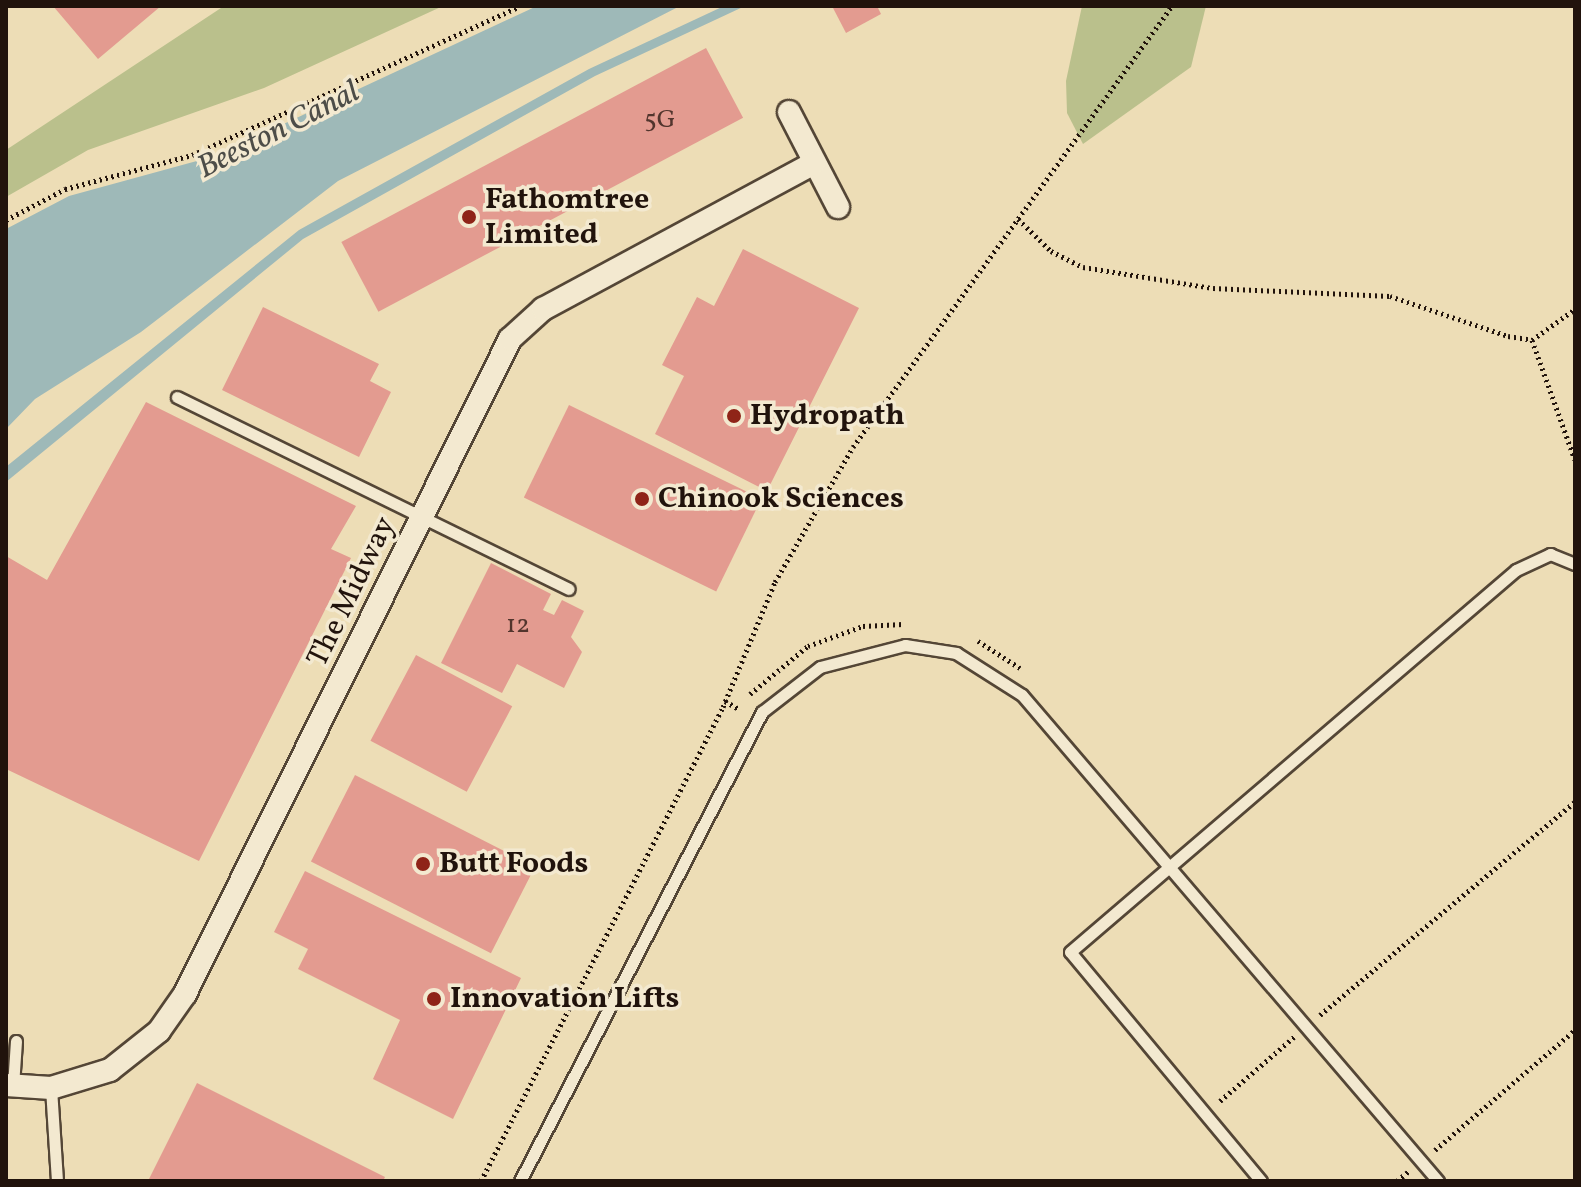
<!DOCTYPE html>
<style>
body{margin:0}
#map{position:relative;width:1581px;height:1187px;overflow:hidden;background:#edddb6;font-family:Vollkorn,serif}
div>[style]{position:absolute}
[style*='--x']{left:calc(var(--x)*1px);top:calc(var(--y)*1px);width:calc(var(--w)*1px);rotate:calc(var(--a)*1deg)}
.green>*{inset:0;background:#bac08c}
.water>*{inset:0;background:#9eb9b8}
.building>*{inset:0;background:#e39b90;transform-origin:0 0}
.path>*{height:5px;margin-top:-2.5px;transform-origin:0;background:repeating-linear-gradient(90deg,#21130c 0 2px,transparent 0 6px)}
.roads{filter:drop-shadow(2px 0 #544636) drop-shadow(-2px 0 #544636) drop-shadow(0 2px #544636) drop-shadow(0 -2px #544636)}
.service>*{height:11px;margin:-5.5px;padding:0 5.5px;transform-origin:5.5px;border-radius:5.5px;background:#f3e9d0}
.minor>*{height:22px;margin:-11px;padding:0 11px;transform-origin:11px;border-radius:11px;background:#f3e9d0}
.dots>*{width:22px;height:22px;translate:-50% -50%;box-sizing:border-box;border:4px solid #f3e9d0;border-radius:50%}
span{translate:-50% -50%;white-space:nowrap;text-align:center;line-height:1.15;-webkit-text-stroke:7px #f3e9d0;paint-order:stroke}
.number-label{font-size:26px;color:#52352d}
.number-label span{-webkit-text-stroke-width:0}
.poi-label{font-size:30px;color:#21130c;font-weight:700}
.left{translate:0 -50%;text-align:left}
.street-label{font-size:30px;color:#21130c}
.water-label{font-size:32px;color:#4d4d48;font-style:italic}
.frame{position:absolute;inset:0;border:8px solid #21130c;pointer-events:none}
</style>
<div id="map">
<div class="green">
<i style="clip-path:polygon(224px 6px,443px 6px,264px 88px,88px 150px,6px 197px,6px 150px)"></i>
<i style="clip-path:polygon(1082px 6px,1206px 6px,1191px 67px,1083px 144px,1067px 113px,1066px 81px)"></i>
</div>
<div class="water">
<i style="clip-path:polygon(537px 6px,680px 6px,338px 181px,141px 332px,35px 399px,6px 429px,6px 229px,69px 196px,215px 156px)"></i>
<i style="clip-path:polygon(724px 6px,745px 6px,595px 76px,303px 239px,6px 482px,7px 466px,299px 230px,589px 69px)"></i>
</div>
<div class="building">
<i style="clip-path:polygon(53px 6px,161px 6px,98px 59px)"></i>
<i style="clip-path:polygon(832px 6px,877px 6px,881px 14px,846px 33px)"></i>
<i style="left:706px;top:48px;width:79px;height:413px;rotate:62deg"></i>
<i style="clip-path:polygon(743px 249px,859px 308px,767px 491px,655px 434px,684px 376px,662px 365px,697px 297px,714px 306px)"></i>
<i style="clip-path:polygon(263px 307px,379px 364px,370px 381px,391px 392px,359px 457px,222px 390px)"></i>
<i style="clip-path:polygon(146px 402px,356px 506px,331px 549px,351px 558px,199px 861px,6px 769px,6px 556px,47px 580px)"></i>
<i style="left:569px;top:405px;width:214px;height:103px;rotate:26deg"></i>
<i style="clip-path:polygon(491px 563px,551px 594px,543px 610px,554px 615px,562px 600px,584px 611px,571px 637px,582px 652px,564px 688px,517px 664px,502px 693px,441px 663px)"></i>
<i style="left:416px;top:655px;width:109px;height:97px;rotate:28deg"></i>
<i style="left:355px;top:775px;width:202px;height:97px;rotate:27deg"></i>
<i style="clip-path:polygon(305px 871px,521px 978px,453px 1119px,373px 1079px,400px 1020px,298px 969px,308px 949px,274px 932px)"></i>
<i style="clip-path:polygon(197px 1083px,385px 1177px,383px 1181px,148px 1181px)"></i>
</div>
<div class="path">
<i style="--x:1018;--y:219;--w:46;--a:44.1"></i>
<i style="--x:1051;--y:251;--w:36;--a:27"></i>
<i style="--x:1083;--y:267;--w:132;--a:9.2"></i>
<i style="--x:1213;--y:288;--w:177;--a:2.6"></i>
<i style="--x:1390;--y:296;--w:125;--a:18.7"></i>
<i style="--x:1508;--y:336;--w:24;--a:9"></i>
<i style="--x:1532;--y:340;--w:53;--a:-35.8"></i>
<i style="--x:6;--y:220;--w:67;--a:-27.7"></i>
<i style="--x:65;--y:189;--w:131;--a:-15"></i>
<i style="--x:192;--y:155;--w:360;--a:-24.4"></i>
<i style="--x:1532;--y:340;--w:127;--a:70.3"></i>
<i style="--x:978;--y:641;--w:50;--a:32.7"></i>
<i style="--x:750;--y:694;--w:75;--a:-39.6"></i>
<i style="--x:808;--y:646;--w:59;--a:-20"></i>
<i style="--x:863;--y:626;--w:40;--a:-2.9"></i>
<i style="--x:725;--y:701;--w:16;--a:30"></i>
<i style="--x:1320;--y:1015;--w:332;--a:-39.9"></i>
<i style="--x:1220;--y:1101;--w:98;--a:-40.9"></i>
<i style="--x:1435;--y:1150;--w:184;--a:-40.6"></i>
<i style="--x:481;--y:1181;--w:532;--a:-62.95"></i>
<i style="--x:723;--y:707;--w:135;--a:-67.4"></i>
<i style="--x:775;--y:582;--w:156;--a:-60"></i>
<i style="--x:853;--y:447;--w:544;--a:-54.12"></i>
<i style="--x:1397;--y:1181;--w:16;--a:-40"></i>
</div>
<div class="roads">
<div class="service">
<i style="--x:177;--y:397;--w:436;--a:26.1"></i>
<i style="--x:13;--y:1086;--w:45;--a:-86.2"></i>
<i style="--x:51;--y:1088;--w:93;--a:86.3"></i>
<i style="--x:520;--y:1181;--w:528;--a:-62.71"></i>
<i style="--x:762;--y:712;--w:73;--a:-37.8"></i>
<i style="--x:820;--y:667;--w:88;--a:-14.5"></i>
<i style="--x:905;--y:645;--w:52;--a:8.9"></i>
<i style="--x:956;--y:653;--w:78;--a:32.5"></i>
<i style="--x:1022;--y:695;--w:640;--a:49.44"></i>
<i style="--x:1261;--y:1181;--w:298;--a:-129.8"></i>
<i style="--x:1070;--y:952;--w:587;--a:-40.58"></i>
<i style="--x:1516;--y:570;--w:38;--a:-25"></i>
<i style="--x:1550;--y:554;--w:27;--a:22"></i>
</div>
<div class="minor">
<i style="--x:789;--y:112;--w:107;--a:62.7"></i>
<i style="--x:6;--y:1085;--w:45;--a:3.8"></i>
<i style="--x:51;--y:1088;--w:62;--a:-17"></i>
<i style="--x:110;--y:1070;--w:63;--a:-38.5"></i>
<i style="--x:159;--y:1031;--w:45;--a:-54.9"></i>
<i style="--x:185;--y:994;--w:731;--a:-63.61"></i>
<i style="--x:510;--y:339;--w:45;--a:-42.3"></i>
<i style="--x:543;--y:309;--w:308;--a:-28.3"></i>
</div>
</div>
<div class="dots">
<i style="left:469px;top:217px;background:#8f2418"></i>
<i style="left:734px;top:416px;background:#8f2418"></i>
<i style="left:642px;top:499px;background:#8f2418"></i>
<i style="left:423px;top:864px;background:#8f2418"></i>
<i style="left:434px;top:999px;background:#8f2418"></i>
</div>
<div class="number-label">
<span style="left:660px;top:121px">5G</span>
<span style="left:518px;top:626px">12</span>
</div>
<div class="poi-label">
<span class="left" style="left:485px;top:217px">Fathomtree<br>Limited</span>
<span class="left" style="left:750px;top:416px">Hydropath</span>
<span class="left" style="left:658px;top:499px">Chinook Sciences</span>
<span class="left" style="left:439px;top:864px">Butt Foods</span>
<span class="left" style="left:450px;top:999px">Innovation Lifts</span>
</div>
<div class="street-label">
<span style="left:352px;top:592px;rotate:-64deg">The Midway</span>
</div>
<div class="water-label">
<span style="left:279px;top:131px;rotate:-27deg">Beeston Canal</span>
</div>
<div class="frame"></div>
</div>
